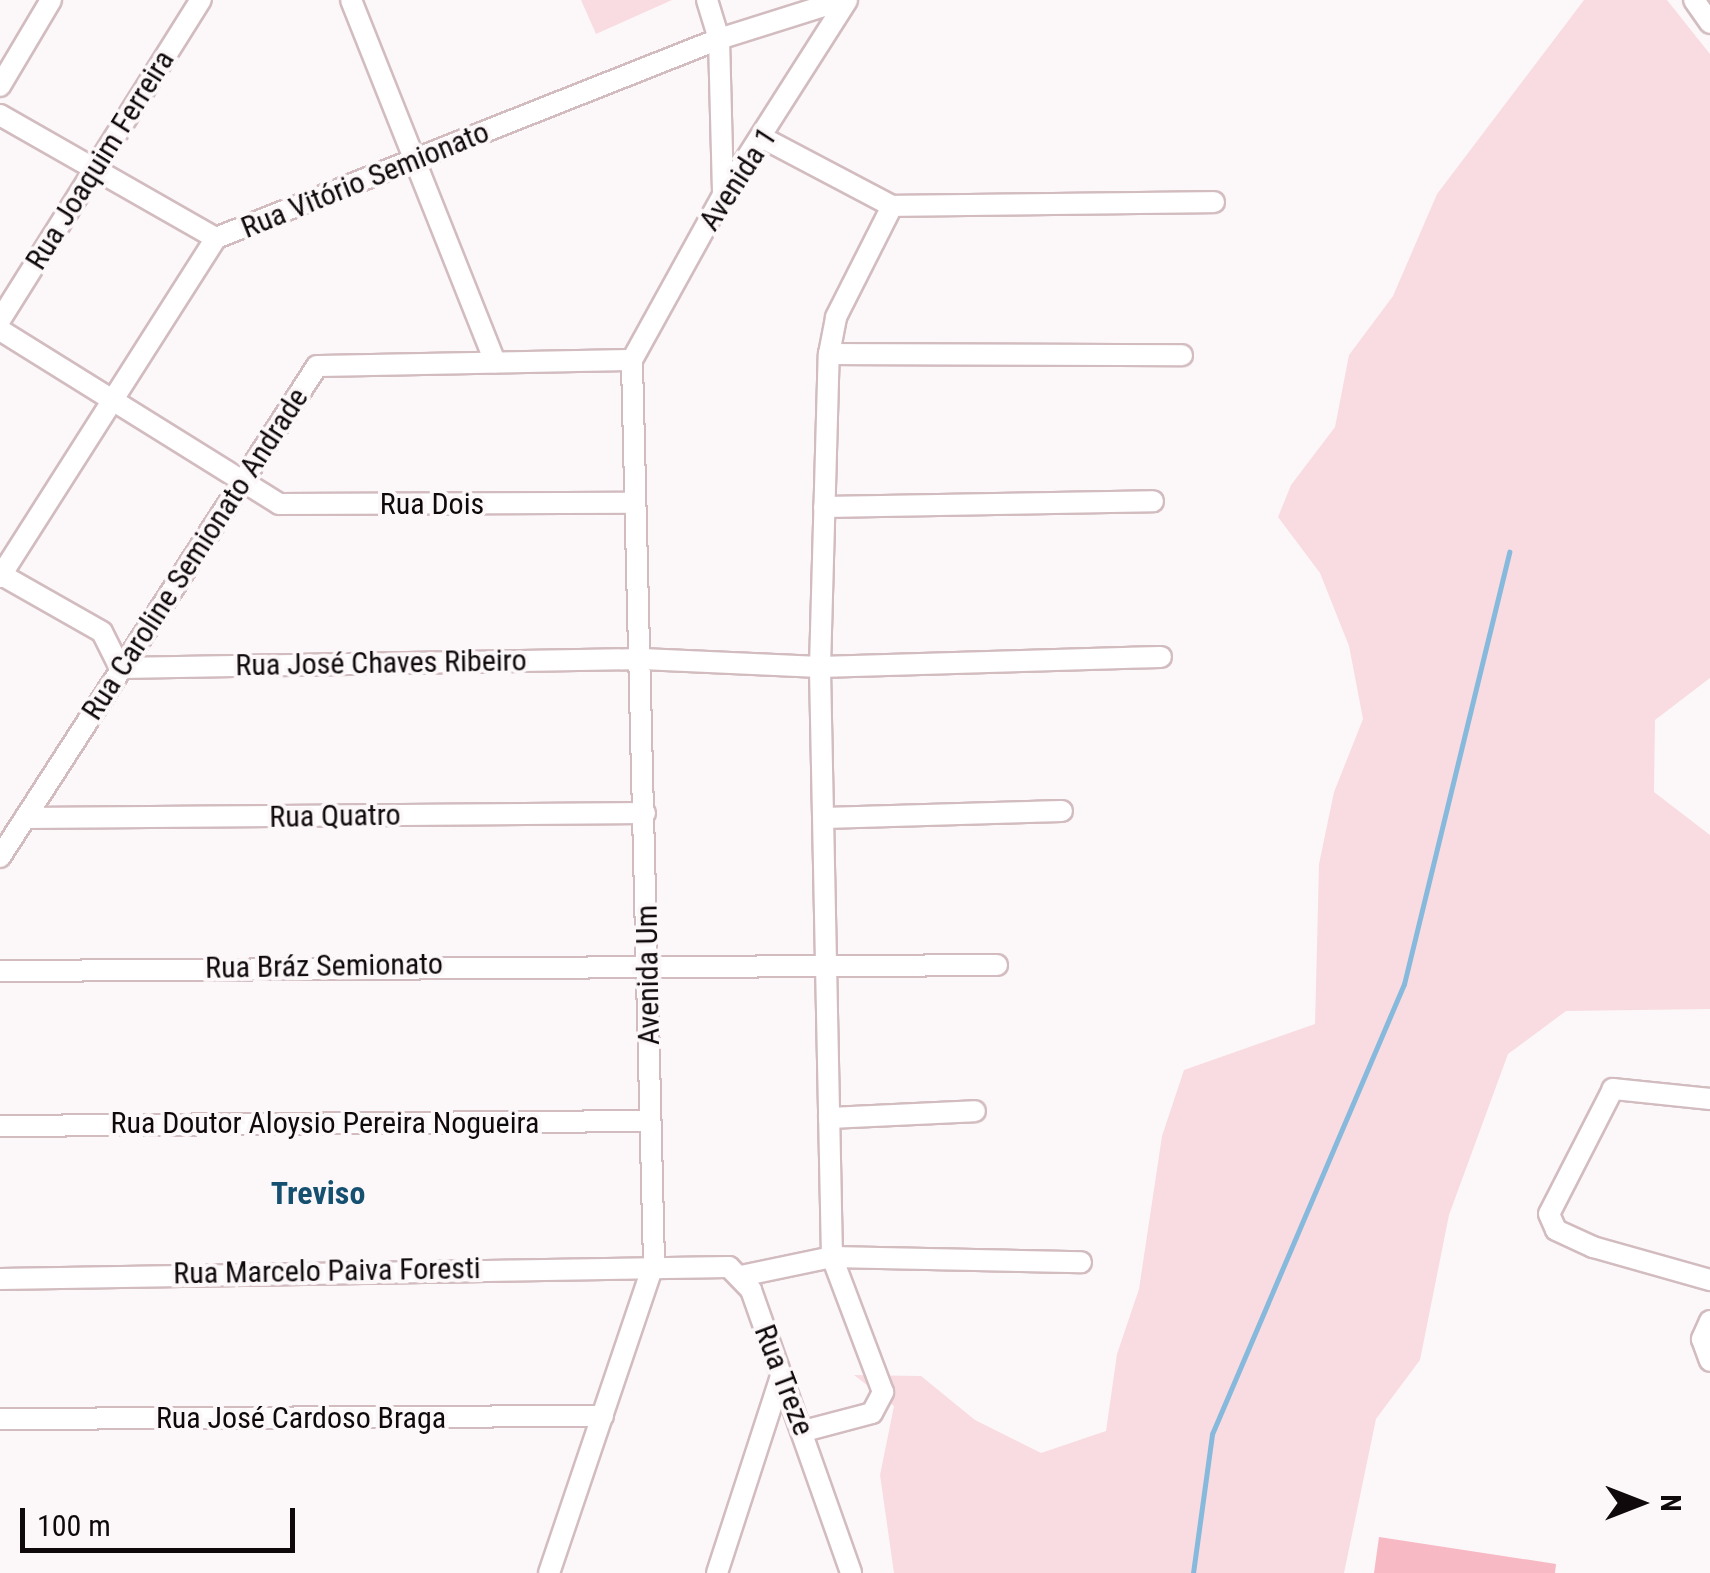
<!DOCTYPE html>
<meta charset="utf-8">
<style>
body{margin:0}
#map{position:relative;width:1710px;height:1573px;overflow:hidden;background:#fcf8f9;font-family:"Roboto Condensed",sans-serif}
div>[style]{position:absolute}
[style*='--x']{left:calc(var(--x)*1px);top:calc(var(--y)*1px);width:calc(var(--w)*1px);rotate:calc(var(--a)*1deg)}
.green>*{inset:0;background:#f9dce1}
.stream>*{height:5px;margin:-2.5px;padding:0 2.5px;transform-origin:2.5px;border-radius:2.5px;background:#86b9db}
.building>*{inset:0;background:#f7b9c4}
.roads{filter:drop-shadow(2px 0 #d2bcc0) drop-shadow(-2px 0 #d2bcc0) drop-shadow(0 2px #d2bcc0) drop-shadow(0 -2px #d2bcc0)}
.street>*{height:20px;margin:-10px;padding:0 10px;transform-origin:10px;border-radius:10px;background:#fff}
span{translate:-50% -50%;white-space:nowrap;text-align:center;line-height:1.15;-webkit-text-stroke:8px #fcf8f9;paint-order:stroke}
.street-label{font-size:30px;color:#10090b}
.neighbourhood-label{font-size:32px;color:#165071;font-weight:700}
.north{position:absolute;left:1590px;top:1453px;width:100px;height:100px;-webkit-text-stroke:8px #fcf8f9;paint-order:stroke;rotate:90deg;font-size:28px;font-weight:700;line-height:40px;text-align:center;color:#10090b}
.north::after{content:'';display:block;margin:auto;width:35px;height:45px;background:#10090b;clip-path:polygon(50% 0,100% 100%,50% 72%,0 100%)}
.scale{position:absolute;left:20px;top:1508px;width:275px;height:45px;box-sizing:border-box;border:5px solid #10090b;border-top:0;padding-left:12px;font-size:30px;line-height:35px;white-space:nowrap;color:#10090b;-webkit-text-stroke:8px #fcf8f9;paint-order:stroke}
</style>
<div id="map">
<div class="green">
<i style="clip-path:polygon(581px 0,672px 0,596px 34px)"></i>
<i style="clip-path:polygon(1584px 0,1667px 0,1710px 54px,1710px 678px,1655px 720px,1654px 792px,1710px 835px,1710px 1009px,1566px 1011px,1508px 1054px,1449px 1215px,1420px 1360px,1376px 1419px,1344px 1573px,894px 1573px,880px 1475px,894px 1406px,854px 1375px,921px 1376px,975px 1420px,1041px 1453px,1106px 1431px,1117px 1354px,1139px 1289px,1162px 1136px,1184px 1070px,1315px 1024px,1319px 864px,1334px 792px,1363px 719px,1349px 646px,1320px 573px,1278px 517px,1291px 485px,1335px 427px,1349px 355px,1393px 296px,1437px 194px)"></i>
</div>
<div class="stream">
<i style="--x:1193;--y:1573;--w:140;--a:-82.2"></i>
<i style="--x:1212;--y:1434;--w:489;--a:-66.9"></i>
<i style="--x:1404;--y:984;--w:445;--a:-76.3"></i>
</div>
<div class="building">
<i style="clip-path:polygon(1379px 1537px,1556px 1564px,1555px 1573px,1374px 1573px)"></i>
</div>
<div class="roads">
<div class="street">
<i style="--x:351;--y:0;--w:390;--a:68.3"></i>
<i style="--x:707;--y:0;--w:41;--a:72.9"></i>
<i style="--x:719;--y:39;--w:156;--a:88.5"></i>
<i style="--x:1694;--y:0;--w:28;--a:55"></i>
<i style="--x:0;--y:86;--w:100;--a:-59.3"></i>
<i style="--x:0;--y:115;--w:249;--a:29.7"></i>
<i style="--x:765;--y:139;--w:144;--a:27.8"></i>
<i style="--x:892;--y:206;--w:322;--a:-0.7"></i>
<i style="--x:0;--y:320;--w:378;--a:-57.9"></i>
<i style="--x:0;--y:330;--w:329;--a:31.9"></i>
<i style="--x:279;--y:504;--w:354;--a:-0.2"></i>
<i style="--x:829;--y:354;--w:353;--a:0.2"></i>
<i style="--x:824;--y:507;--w:329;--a:-1"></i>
<i style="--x:0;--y:574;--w:117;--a:29.6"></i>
<i style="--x:102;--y:632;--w:40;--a:63.4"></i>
<i style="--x:120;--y:668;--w:522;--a:-0.99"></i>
<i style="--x:642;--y:659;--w:178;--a:2.6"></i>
<i style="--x:820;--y:667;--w:341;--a:-1.7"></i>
<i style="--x:0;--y:577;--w:402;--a:-57.5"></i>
<i style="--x:216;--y:238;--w:541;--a:-21.59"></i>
<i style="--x:719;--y:39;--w:130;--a:-17.5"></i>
<i style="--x:25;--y:818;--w:620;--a:-0.46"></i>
<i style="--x:824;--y:818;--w:238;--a:-1.7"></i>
<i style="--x:0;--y:857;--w:584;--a:-57.15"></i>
<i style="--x:317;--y:366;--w:315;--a:-1.1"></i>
<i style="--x:0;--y:971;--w:997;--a:-0.34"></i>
<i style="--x:1710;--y:1099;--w:98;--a:-174.1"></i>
<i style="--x:1613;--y:1089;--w:140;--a:117.1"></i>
<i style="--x:1549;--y:1214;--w:17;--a:66"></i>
<i style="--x:1556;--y:1230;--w:41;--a:24.7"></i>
<i style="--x:1593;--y:1247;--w:122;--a:15.8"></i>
<i style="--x:829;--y:1118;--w:146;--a:-2.7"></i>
<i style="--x:0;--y:1126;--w:650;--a:-0.44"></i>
<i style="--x:741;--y:1276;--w:93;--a:-11.8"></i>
<i style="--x:832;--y:1257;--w:249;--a:1.2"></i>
<i style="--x:0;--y:1279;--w:729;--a:-0.94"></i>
<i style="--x:729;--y:1267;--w:32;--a:46"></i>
<i style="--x:751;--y:1290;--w:300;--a:70.5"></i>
<i style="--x:1710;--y:1321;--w:20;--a:114"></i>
<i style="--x:1702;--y:1339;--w:23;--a:70"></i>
<i style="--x:0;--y:1419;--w:603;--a:-0.29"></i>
<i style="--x:804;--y:1431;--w:70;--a:-14.8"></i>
<i style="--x:872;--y:1413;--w:24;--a:-62"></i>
<i style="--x:883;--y:1392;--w:144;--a:-110.7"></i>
<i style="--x:832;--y:1257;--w:590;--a:-91.17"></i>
<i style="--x:820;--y:667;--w:313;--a:-88.4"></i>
<i style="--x:829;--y:354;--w:38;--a:-79"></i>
<i style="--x:836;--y:317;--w:124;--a:-63.2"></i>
<i style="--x:549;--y:1573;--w:327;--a:-71.3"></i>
<i style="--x:654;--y:1263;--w:903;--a:-91.4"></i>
<i style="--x:632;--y:360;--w:188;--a:-61.1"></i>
<i style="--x:723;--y:195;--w:231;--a:-57.5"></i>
<i style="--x:717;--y:1573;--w:204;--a:-72"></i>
</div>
</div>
<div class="street-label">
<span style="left:100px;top:160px;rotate:-58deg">Rua Joaquim Ferreira</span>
<span style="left:738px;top:179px;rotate:-57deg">Avenida 1</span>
<span style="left:365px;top:180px;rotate:-22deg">Rua Vitório Semionato</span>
<span style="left:432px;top:504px">Rua Dois</span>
<span style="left:195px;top:554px;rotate:-57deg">Rua Caroline Semionato Andrade</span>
<span style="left:381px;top:663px;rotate:-1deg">Rua José Chaves Ribeiro</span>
<span style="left:335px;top:816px;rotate:-1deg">Rua Quatro</span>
<span style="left:324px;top:966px;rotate:-1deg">Rua Bráz Semionato</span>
<span style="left:648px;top:975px;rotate:-91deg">Avenida Um</span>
<span style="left:325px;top:1123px">Rua Doutor Aloysio Pereira Nogueira</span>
<span style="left:327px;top:1271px;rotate:-1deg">Rua Marcelo Paiva Foresti</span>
<span style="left:784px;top:1380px;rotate:69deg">Rua Treze</span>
<span style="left:301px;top:1418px">Rua José Cardoso Braga</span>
</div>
<div class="neighbourhood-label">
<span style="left:318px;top:1193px">Treviso</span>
</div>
<div class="north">N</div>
<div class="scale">100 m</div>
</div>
